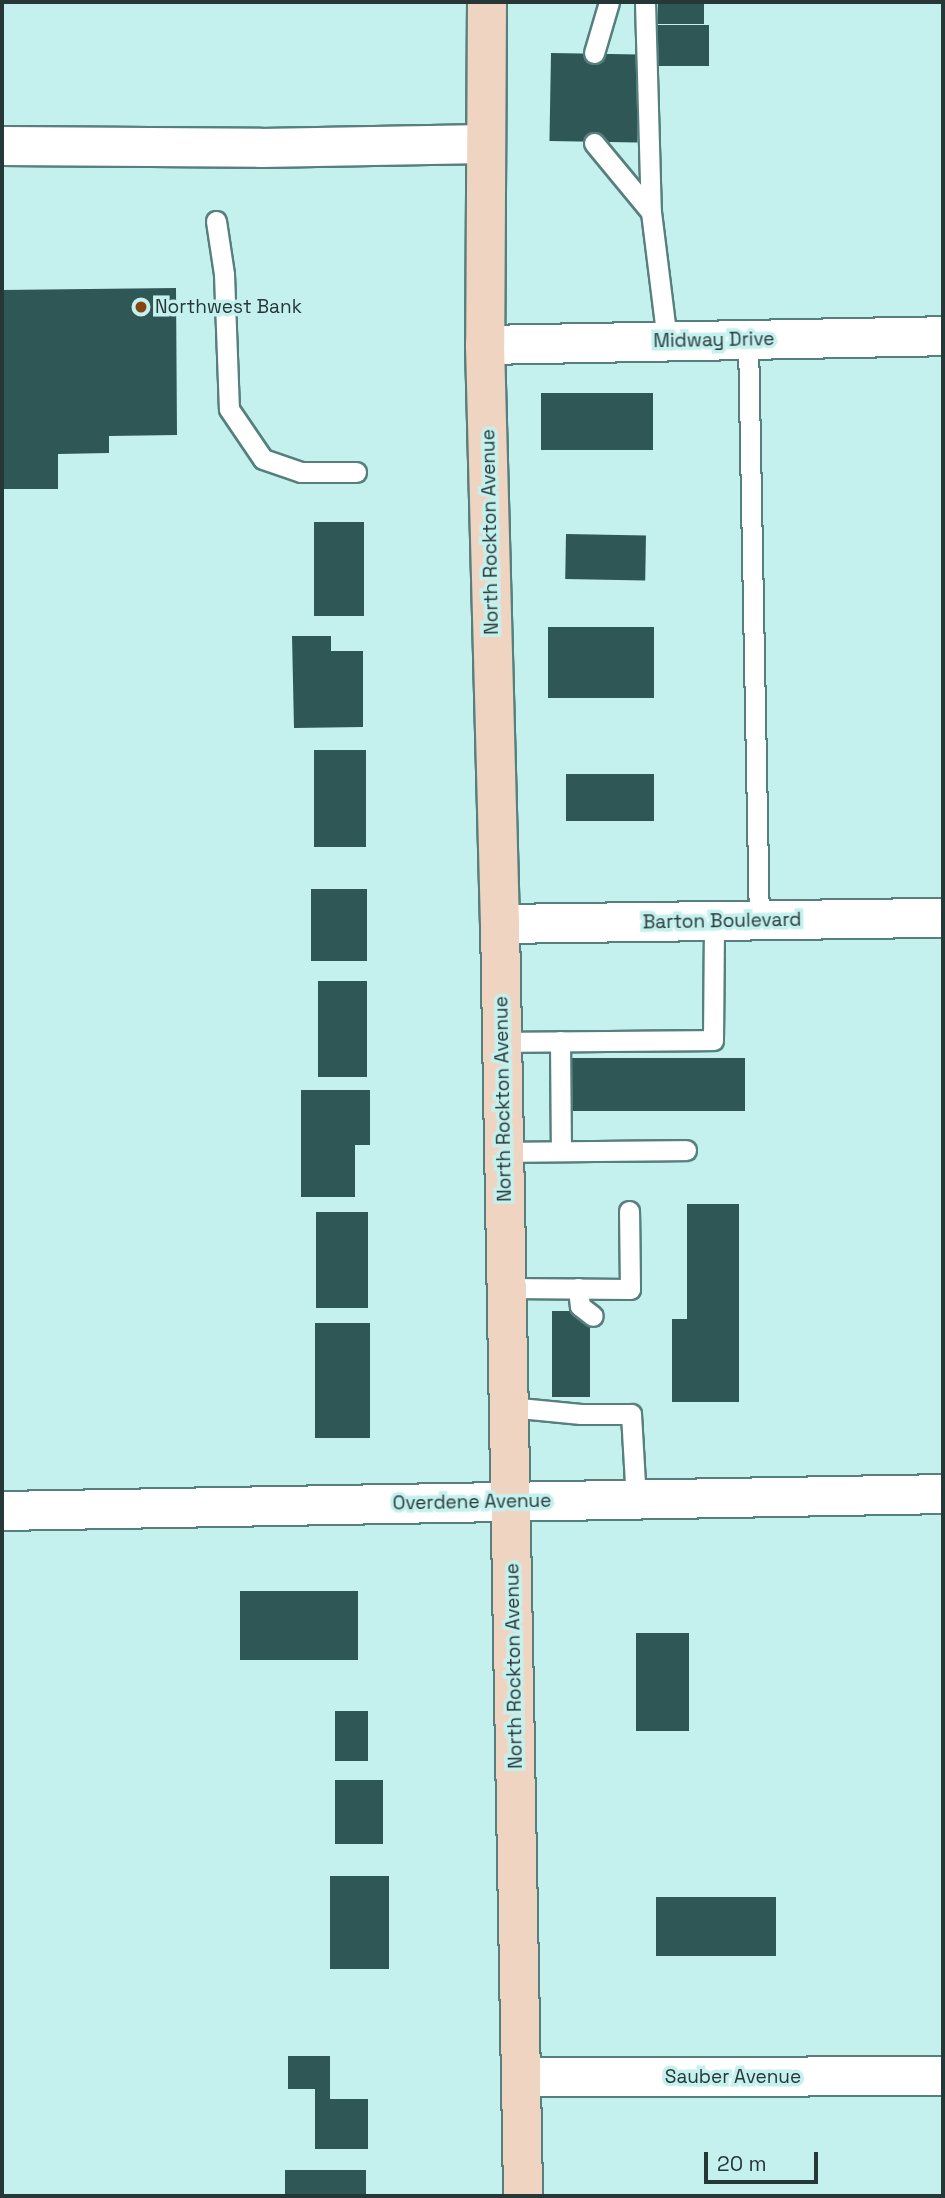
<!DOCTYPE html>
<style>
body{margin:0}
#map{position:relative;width:945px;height:2198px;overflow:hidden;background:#c4f0ee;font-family:"Space Grotesk",sans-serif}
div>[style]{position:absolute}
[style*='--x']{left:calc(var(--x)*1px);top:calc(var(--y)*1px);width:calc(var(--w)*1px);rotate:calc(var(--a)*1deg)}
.building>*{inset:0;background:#2f5756;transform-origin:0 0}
.roads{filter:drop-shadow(2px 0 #567f7e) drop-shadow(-2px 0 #567f7e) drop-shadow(0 2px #567f7e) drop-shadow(0 -2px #567f7e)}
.lane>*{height:19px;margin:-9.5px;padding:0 9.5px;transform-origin:9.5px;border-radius:9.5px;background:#fff}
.street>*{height:38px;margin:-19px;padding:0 19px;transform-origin:19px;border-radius:19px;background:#fff}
.secondary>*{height:38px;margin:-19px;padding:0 19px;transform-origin:19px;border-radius:19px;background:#efd5c1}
.dots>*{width:19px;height:19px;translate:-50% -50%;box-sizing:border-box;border:4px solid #c4f0ee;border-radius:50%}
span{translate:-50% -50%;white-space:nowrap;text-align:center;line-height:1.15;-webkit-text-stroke:7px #c4f0ee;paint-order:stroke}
.poi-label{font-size:19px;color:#263737}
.left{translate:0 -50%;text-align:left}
.street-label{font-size:19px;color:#263737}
.frame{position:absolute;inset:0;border:4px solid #263737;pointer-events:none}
.scale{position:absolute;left:704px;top:2152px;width:114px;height:32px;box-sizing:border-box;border:4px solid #263737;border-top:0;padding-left:9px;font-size:21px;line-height:24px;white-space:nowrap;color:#263737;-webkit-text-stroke:5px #c4f0ee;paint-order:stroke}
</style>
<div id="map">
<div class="building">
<i style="left:658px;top:2px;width:46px;height:22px"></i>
<i style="left:652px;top:25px;width:57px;height:41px"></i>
<i style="left:551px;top:53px;width:88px;height:88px;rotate:1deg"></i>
<i style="clip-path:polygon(176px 288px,177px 435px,109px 436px,109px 453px,58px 454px,58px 489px,2px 489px,2px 290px)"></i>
<i style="left:541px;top:393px;width:112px;height:57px"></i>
<i style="left:314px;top:522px;width:50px;height:94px"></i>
<i style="left:566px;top:534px;width:80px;height:45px;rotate:1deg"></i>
<i style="left:548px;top:627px;width:106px;height:71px"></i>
<i style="clip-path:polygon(292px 636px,331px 636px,331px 651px,363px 651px,363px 727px,294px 728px)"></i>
<i style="left:314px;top:750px;width:52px;height:97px"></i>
<i style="left:566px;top:774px;width:88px;height:47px"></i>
<i style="left:311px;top:889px;width:56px;height:72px"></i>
<i style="left:318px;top:981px;width:49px;height:96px"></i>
<i style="left:572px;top:1058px;width:173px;height:53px"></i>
<i style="clip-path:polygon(301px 1090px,370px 1090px,370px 1145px,355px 1145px,355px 1197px,301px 1197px)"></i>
<i style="clip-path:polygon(687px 1204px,739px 1204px,739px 1402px,672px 1402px,672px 1319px,687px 1319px)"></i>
<i style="left:316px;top:1212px;width:52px;height:96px"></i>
<i style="left:552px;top:1311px;width:38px;height:86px"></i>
<i style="left:315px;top:1323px;width:55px;height:115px"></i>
<i style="left:240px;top:1591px;width:118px;height:69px"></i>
<i style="left:636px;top:1633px;width:53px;height:98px"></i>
<i style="left:335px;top:1711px;width:33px;height:50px"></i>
<i style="left:335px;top:1780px;width:48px;height:64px"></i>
<i style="left:330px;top:1876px;width:59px;height:93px"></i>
<i style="left:656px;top:1897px;width:120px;height:59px"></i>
<i style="clip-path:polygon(288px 2056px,330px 2056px,330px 2099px,368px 2099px,368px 2149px,315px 2149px,315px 2089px,288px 2089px)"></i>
<i style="left:285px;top:2170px;width:81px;height:26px"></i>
</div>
<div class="roads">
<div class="lane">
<i style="--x:645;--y:2;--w:210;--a:88.4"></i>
<i style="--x:651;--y:212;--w:130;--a:82.9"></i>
<i style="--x:594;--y:53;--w:53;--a:-73.6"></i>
<i style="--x:594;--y:143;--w:89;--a:50.4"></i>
<i style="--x:216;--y:221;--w:54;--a:81.4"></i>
<i style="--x:224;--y:274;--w:135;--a:87.9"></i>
<i style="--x:229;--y:409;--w:60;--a:55.8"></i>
<i style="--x:263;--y:459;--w:40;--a:18.9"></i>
<i style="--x:301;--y:472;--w:55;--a:0"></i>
<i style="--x:748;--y:340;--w:581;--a:88.92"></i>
<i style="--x:560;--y:1041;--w:109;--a:89.5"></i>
<i style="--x:502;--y:1042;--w:211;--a:-0.5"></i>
<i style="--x:713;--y:1040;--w:118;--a:-89.5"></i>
<i style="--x:504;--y:1152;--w:182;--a:-0.6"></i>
<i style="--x:507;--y:1288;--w:123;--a:0.5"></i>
<i style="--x:630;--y:1289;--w:78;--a:-90.7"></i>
<i style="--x:578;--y:1288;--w:18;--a:84"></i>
<i style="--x:580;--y:1306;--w:16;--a:38"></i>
<i style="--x:509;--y:1407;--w:72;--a:5.6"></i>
<i style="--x:581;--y:1414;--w:50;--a:0"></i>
<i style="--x:631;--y:1414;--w:86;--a:86.7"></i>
</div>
<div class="street">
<i style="--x:2;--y:146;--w:259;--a:0.4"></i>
<i style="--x:261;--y:148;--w:225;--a:-1"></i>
<i style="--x:485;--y:345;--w:458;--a:-1.1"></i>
<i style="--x:500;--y:924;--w:443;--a:-0.8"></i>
<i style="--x:2;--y:1511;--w:941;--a:-1.03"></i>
<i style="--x:523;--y:2077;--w:420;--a:-0.1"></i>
</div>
<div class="secondary">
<i style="--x:487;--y:2;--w:343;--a:90.3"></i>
<i style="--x:485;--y:345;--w:579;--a:88.52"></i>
<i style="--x:500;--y:924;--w:1272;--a:88.96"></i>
</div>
</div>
<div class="dots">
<i style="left:141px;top:307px;background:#85450e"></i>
</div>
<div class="poi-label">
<span class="left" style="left:155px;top:307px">Northwest Bank</span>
</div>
<div class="street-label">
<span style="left:714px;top:340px;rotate:-1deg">Midway Drive</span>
<span style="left:490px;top:532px;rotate:-91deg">North Rockton Avenue</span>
<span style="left:722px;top:921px;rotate:-1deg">Barton Boulevard</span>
<span style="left:503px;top:1099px;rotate:-91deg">North Rockton Avenue</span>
<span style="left:472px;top:1502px;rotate:-1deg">Overdene Avenue</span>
<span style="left:514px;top:1666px;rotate:-91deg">North Rockton Avenue</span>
<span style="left:733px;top:2077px">Sauber Avenue</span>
</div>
<div class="frame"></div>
<div class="scale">20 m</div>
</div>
